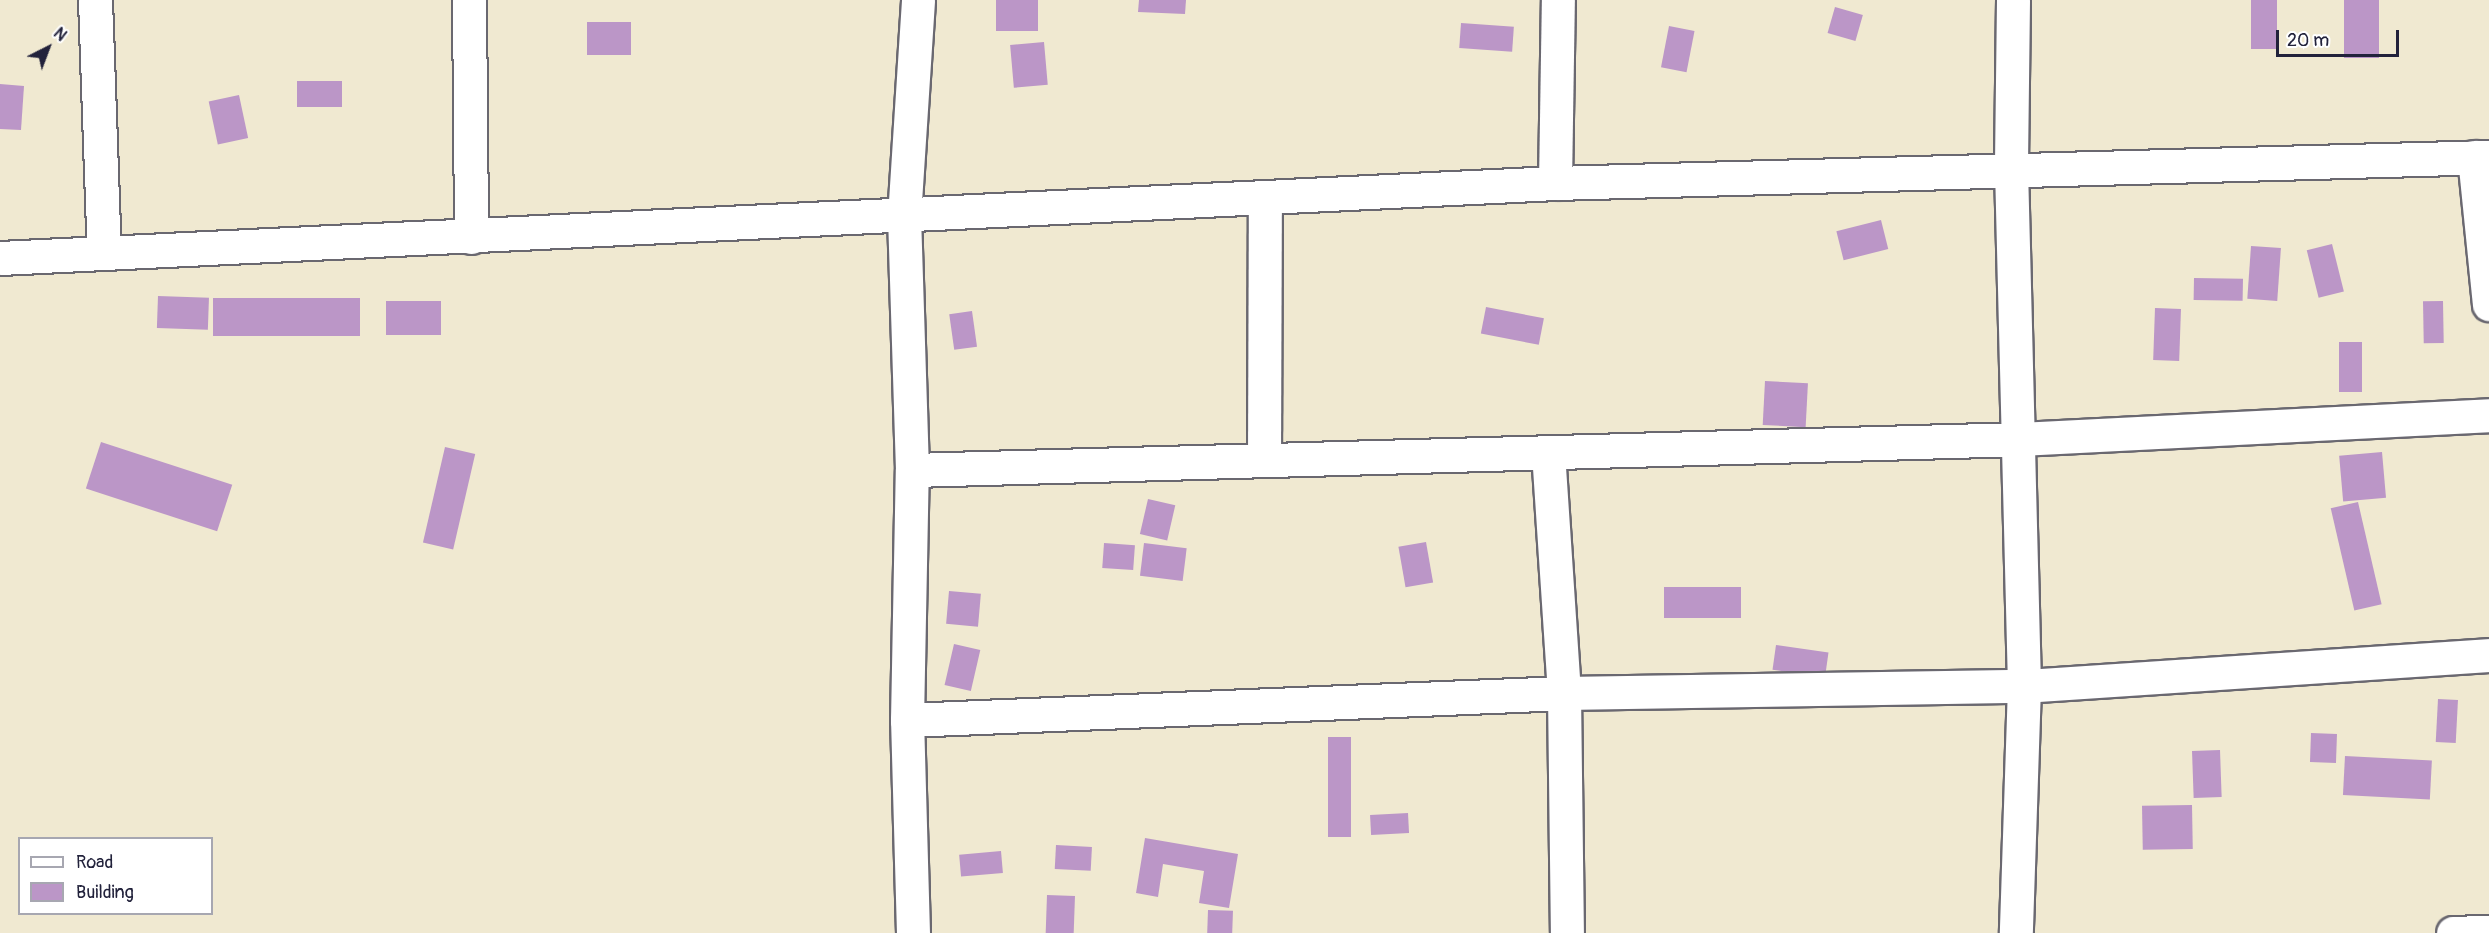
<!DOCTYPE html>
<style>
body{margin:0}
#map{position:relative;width:2489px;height:933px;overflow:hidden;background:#f0e9d1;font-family:Pangolin,sans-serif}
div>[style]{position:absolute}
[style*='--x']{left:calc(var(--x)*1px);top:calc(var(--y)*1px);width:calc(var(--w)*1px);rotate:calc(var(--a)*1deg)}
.building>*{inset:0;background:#bb96c7;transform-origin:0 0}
.roads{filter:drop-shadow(2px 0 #6a6870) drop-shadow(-2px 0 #6a6870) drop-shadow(0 2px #6a6870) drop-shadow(0 -2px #6a6870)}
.street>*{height:33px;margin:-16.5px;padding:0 16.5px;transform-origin:16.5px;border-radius:16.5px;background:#fff}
span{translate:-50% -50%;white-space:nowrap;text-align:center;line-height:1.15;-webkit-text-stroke:4.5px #fff;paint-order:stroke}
.legend{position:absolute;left:18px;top:837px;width:195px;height:78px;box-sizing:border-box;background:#fff;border:2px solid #a7a7b1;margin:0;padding:8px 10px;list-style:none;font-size:18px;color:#22223b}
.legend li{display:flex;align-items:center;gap:12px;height:30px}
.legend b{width:30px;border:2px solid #a7a7b1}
.north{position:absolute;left:18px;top:18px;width:60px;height:60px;-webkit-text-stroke:4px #fff;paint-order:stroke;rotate:42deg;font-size:16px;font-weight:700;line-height:24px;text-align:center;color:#22223b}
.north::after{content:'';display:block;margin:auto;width:21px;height:27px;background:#22223b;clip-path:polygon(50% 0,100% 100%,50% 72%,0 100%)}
.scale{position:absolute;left:2276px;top:30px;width:123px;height:27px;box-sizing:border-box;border:3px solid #22223b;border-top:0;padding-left:8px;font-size:18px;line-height:21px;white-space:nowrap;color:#22223b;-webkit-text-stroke:4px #fff;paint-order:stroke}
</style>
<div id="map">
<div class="building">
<i style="left:996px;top:0;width:42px;height:31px"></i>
<i style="clip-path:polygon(1139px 0,1186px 0,1185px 14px,1138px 12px)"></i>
<i style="left:2251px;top:0;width:26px;height:49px"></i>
<i style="left:2344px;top:0;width:35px;height:58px"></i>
<i style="left:1835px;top:7px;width:29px;height:27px;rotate:16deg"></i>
<i style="left:587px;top:22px;width:44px;height:33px"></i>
<i style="left:1461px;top:23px;width:53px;height:25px;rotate:4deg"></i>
<i style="left:1669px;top:26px;width:26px;height:42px;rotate:11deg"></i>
<i style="left:1044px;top:42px;width:43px;height:34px;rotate:85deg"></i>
<i style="left:297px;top:81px;width:45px;height:26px"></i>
<i style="clip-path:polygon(0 84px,24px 86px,21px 130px,0 129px)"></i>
<i style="left:239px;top:95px;width:44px;height:31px;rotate:78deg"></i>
<i style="left:1881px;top:220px;width:30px;height:46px;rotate:76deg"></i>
<i style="left:2332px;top:244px;width:49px;height:26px;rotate:76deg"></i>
<i style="left:2251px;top:246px;width:30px;height:53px;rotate:4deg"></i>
<i style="left:2194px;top:278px;width:49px;height:22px;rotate:1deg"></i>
<i style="left:158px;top:296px;width:51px;height:32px;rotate:2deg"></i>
<i style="left:360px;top:298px;width:38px;height:147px;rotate:90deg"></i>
<i style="left:386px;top:301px;width:55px;height:34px"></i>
<i style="left:2443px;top:301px;width:42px;height:20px;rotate:89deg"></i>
<i style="left:1486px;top:307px;width:59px;height:27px;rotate:11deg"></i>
<i style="left:2155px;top:308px;width:26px;height:52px;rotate:2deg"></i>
<i style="left:972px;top:311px;width:36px;height:23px;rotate:82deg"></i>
<i style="left:2339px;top:342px;width:23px;height:50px"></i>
<i style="left:1765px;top:381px;width:43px;height:44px;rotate:3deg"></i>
<i style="left:101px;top:442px;width:138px;height:49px;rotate:18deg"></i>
<i style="left:445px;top:447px;width:31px;height:98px;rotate:13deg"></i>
<i style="left:2382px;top:452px;width:46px;height:43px;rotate:85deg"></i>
<i style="left:1148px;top:499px;width:28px;height:36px;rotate:13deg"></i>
<i style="left:2358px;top:502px;width:105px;height:28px;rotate:77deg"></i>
<i style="left:1426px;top:542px;width:41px;height:28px;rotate:80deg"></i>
<i style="left:1104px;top:543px;width:31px;height:25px;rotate:4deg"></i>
<i style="left:1144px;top:543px;width:43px;height:33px;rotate:7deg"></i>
<i style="left:1741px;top:587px;width:31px;height:77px;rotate:90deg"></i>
<i style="left:949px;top:591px;width:32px;height:33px;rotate:5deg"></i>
<i style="left:954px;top:644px;width:27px;height:42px;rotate:13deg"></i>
<i style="left:1776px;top:645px;width:53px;height:25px;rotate:8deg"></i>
<i style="left:2438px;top:699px;width:20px;height:43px;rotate:3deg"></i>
<i style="left:2311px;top:733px;width:26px;height:29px;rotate:2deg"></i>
<i style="left:1328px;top:737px;width:23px;height:100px"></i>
<i style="left:2220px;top:750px;width:47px;height:28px;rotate:88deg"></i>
<i style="left:2345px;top:756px;width:87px;height:39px;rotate:3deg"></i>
<i style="left:2192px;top:805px;width:44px;height:50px;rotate:89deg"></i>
<i style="left:1408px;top:813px;width:20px;height:38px;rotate:87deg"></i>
<i style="clip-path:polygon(1145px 838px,1238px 854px,1229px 908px,1199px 903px,1204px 871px,1163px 864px,1158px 897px,1136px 893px)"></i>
<i style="left:1056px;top:845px;width:36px;height:24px;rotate:3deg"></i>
<i style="left:1001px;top:851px;width:22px;height:42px;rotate:85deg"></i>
<i style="left:1047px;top:895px;width:28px;height:38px;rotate:2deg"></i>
<i style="left:1208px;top:910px;width:25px;height:23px;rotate:2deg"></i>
</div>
<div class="roads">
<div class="street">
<i style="--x:95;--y:0;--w:253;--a:88"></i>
<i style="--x:469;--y:0;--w:237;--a:89.5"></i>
<i style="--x:2013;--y:0;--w:168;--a:90.7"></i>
<i style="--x:2011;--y:168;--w:518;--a:88.56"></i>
<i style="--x:2024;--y:686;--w:247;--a:91.9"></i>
<i style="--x:2474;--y:157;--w:148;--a:84.2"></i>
<i style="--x:1555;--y:183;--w:183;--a:-89.1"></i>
<i style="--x:0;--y:258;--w:1557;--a:-2.76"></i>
<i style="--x:1555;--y:183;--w:934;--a:-1.59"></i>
<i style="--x:1548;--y:452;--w:242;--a:86.2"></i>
<i style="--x:1564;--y:693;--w:240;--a:89.3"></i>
<i style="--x:1264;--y:457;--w:258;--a:-89.8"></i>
<i style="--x:912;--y:470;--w:1109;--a:-1.6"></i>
<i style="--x:2021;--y:439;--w:469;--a:-2.9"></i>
<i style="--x:907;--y:720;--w:658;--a:-2.35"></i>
<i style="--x:1564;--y:693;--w:460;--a:-0.9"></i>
<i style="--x:2024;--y:686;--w:466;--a:-3.8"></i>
<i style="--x:913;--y:933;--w:213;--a:-91.6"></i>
<i style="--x:907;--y:720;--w:250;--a:-88.9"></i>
<i style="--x:912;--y:470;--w:253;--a:-91.8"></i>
<i style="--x:904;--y:217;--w:217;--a:-86.3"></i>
<i style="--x:2453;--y:933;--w:36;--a:-2"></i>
</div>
</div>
<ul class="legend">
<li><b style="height:8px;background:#fff"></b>Road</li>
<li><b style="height:16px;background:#bb96c7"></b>Building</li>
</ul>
<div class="north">N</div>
<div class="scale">20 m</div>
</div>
